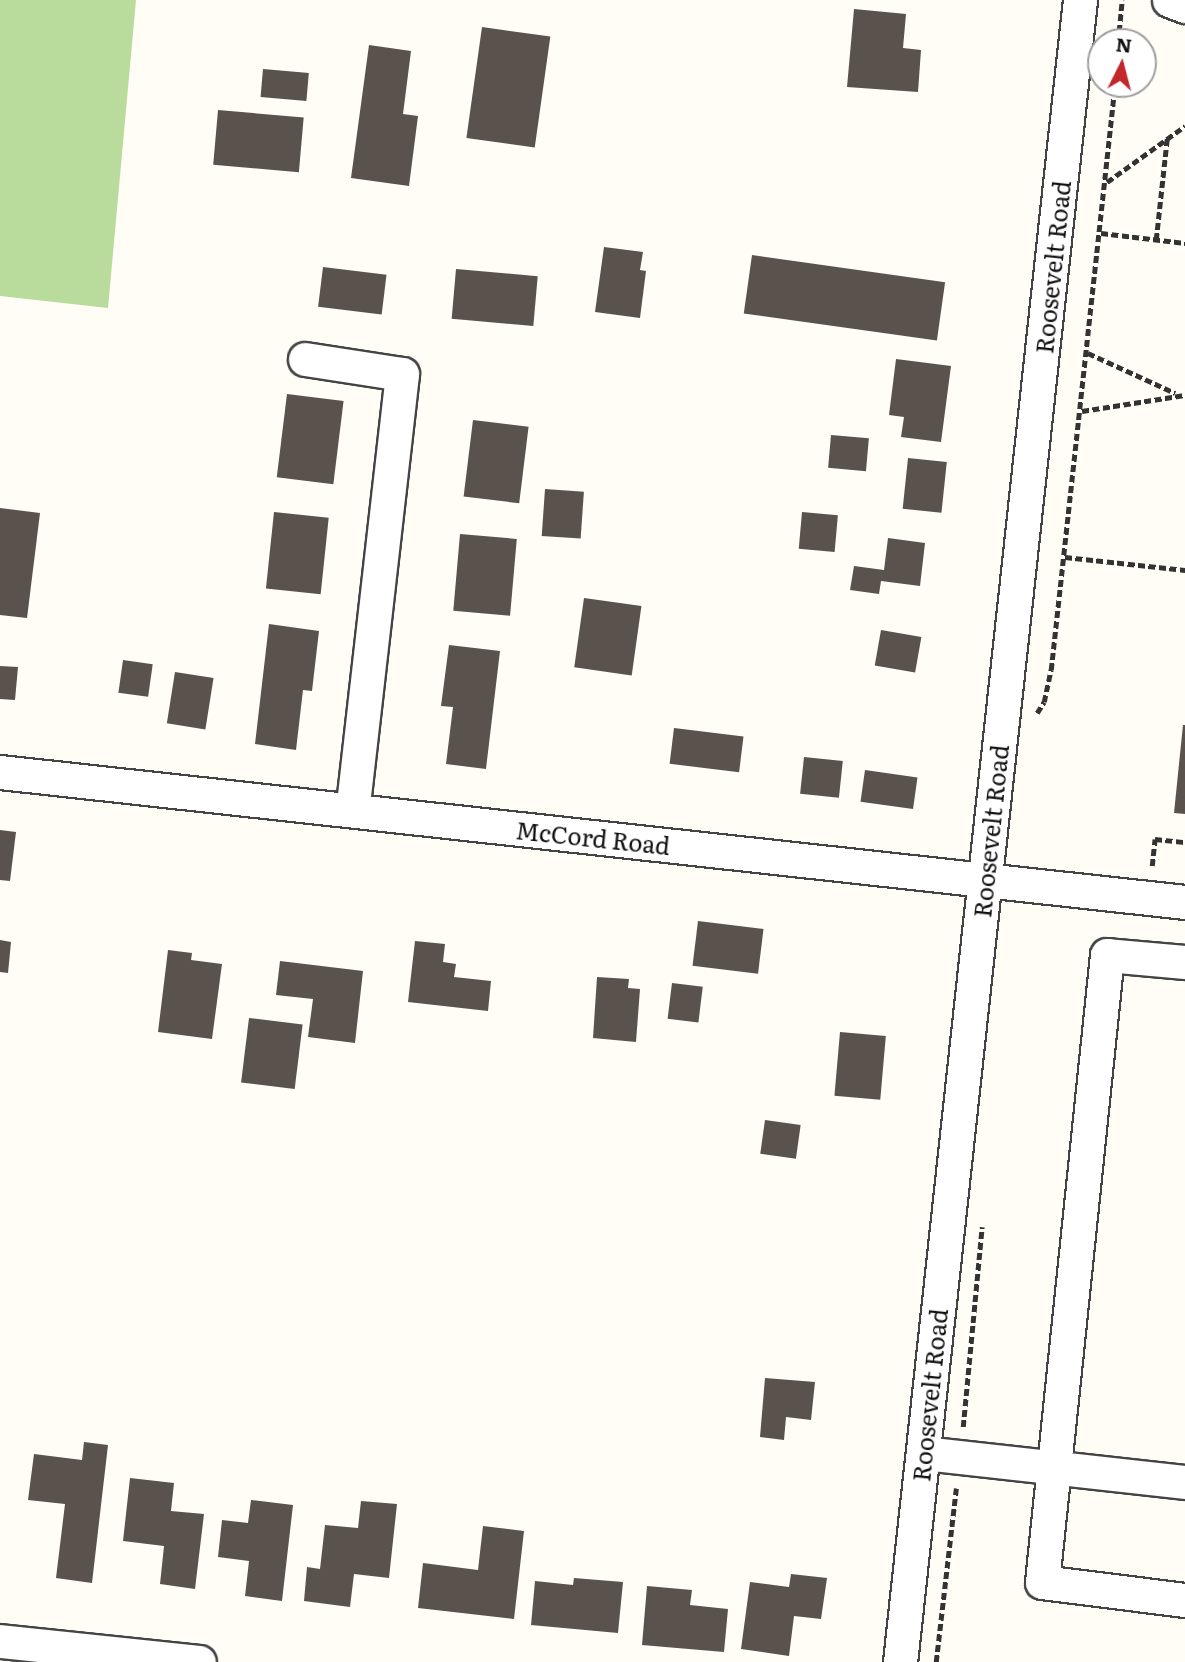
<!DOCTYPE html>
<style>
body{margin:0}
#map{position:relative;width:1185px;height:1662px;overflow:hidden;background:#fffdf5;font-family:Literata,serif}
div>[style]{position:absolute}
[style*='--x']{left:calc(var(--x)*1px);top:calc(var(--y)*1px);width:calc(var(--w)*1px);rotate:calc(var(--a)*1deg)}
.forest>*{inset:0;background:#b9dc9c}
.building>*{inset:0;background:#5a524d;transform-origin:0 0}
.path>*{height:4.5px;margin-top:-2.25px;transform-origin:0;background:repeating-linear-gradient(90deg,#333 0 7px,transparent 0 10.5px)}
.roads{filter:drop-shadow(2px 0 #444) drop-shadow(-2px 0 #444) drop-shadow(0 2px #444) drop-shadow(0 -2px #444)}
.minor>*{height:33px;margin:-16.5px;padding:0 16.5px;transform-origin:16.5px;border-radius:16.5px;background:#fff}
span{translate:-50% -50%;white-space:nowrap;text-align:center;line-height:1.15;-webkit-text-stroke:7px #fff;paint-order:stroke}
.street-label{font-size:24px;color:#111}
.north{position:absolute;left:1087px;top:28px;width:70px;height:70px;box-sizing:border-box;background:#fff;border:2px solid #a0a0a0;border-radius:50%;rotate:6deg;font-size:19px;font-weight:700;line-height:28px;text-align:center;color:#111}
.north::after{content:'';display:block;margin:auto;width:24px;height:32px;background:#c4262e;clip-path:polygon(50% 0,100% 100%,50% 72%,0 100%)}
</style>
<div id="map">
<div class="forest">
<i style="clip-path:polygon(0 0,136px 0,108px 308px,0 296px)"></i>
</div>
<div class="building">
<i style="clip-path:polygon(854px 9px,906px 14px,903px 48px,921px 50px,918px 92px,847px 87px)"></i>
<i style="left:482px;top:27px;width:69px;height:112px;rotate:8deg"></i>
<i style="clip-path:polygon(369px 45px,411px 51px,403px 114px,418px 116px,409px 186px,351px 178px)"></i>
<i style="left:263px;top:69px;width:46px;height:28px;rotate:5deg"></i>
<i style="left:218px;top:110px;width:86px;height:55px;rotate:5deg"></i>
<i style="clip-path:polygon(604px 247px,643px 252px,640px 270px,646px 271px,640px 318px,595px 312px)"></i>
<i style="left:752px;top:255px;width:195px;height:59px;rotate:8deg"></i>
<i style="left:323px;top:267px;width:64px;height:40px;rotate:7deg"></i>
<i style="left:456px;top:269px;width:82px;height:50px;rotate:5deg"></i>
<i style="clip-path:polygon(896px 359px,951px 366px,941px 442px,901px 437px,904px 417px,889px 415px)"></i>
<i style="left:287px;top:394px;width:57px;height:84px;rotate:7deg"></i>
<i style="left:473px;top:420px;width:56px;height:77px;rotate:7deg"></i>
<i style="left:831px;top:435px;width:38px;height:33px;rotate:5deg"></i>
<i style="left:908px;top:458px;width:39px;height:51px;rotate:6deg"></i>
<i style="left:545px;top:489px;width:39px;height:47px;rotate:4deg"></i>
<i style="clip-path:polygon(0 508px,40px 513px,27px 618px,0 615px)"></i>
<i style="left:274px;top:512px;width:55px;height:77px;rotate:6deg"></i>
<i style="left:802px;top:512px;width:36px;height:37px;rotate:5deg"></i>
<i style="left:460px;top:534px;width:57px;height:77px;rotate:5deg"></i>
<i style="clip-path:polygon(888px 538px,925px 543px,920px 586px,881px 581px,879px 594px,850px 590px,854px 566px,884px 570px)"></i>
<i style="left:584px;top:598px;width:58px;height:70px;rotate:8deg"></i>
<i style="clip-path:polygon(269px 624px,319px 631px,312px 691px,303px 690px,296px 750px,255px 744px)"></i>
<i style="left:881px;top:630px;width:41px;height:36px;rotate:10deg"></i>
<i style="clip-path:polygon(449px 645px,500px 651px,486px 769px,446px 764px,453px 707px,441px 706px)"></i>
<i style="left:123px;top:660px;width:30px;height:33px;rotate:8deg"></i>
<i style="clip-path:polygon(0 666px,18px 667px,15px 700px,0 699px)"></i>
<i style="left:175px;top:672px;width:39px;height:52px;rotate:9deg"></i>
<i style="clip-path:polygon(1183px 725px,1185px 725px,1185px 814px,1174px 813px)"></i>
<i style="left:674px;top:728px;width:70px;height:36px;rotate:7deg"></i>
<i style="left:804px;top:757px;width:39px;height:37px;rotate:6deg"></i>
<i style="left:865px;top:770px;width:53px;height:32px;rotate:8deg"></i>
<i style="clip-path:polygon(0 830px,16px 832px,10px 881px,0 880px)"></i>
<i style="left:698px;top:921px;width:66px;height:45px;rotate:7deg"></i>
<i style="clip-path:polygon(0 940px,11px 942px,8px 973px,0 972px)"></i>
<i style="clip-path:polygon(415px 941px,445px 944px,443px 962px,456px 964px,454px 977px,491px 981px,488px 1011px,408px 1002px)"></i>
<i style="clip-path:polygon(168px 950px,192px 953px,191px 960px,222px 964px,212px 1039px,158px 1032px)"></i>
<i style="clip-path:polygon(280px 961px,363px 971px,355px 1043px,308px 1037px,313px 999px,276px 995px)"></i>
<i style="clip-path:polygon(597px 977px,629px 979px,628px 988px,640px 989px,636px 1042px,593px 1038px)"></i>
<i style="left:672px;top:983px;width:31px;height:36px;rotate:7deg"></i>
<i style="left:249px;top:1018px;width:54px;height:65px;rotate:7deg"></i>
<i style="left:840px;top:1032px;width:46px;height:64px;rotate:5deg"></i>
<i style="left:765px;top:1120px;width:36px;height:34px;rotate:8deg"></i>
<i style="clip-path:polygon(765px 1378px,815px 1382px,811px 1420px,786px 1417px,784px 1440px,760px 1437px)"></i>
<i style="clip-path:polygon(84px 1442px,108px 1445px,92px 1583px,56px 1578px,65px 1504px,28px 1500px,34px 1454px,82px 1460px)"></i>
<i style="clip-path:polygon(130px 1478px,174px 1483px,171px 1511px,204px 1514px,195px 1589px,160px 1584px,164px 1546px,123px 1541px)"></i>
<i style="clip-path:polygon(251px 1500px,293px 1505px,282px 1601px,245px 1596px,249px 1561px,218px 1557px,222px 1520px,248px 1523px)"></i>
<i style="clip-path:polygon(361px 1501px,397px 1504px,389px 1578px,354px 1574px,350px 1607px,304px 1601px,307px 1567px,320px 1569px,325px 1525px,358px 1528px)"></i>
<i style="clip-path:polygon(483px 1526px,524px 1531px,514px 1619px,418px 1608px,423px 1563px,478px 1570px)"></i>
<i style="clip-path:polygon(791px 1574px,827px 1578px,821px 1619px,794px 1616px,789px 1656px,741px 1649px,750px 1582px,789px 1587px)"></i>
<i style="clip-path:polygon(574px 1578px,623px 1582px,618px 1633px,531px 1625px,535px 1581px,573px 1585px)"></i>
<i style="clip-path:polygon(647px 1586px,692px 1590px,690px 1605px,728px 1609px,724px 1652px,642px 1645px)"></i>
</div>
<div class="path">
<i style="--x:1118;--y:42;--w:42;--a:-84.6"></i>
<i style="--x:1107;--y:182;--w:96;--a:-35.7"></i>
<i style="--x:1101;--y:233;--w:85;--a:6.8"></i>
<i style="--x:1156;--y:240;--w:102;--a:-83.8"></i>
<i style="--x:1088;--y:353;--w:96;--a:24.7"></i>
<i style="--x:1082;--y:411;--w:104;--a:-8.8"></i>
<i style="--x:1065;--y:557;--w:121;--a:6.2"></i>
<i style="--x:1037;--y:713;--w:13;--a:-58"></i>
<i style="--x:1044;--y:702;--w:33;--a:-78"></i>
<i style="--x:1051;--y:670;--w:589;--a:-83.77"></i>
<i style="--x:1152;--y:866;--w:27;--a:-84"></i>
<i style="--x:1155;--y:839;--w:30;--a:6"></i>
<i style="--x:963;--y:1427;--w:201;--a:-84.6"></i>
<i style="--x:936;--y:1662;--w:175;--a:-83.4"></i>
</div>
<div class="roads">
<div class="minor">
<i style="--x:1169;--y:0;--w:17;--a:21"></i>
<i style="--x:305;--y:359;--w:98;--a:8.8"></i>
<i style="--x:402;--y:374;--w:439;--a:96.5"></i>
<i style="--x:0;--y:772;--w:1192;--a:6.26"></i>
<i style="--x:1185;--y:962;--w:78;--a:-174.9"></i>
<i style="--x:1107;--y:955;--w:630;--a:95.92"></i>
<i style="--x:1042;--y:1582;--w:144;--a:7.2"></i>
<i style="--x:923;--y:1453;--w:264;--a:6.3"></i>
<i style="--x:0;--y:1641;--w:200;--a:6"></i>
<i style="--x:900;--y:1662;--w:1672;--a:-83.82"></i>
</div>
</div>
<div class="street-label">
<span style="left:1052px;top:267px;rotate:-84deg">Roosevelt Road</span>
<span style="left:990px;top:831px;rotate:-84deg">Roosevelt Road</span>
<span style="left:593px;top:837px;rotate:6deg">McCord Road</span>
<span style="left:929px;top:1395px;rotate:-84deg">Roosevelt Road</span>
</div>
<div class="north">N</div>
</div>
